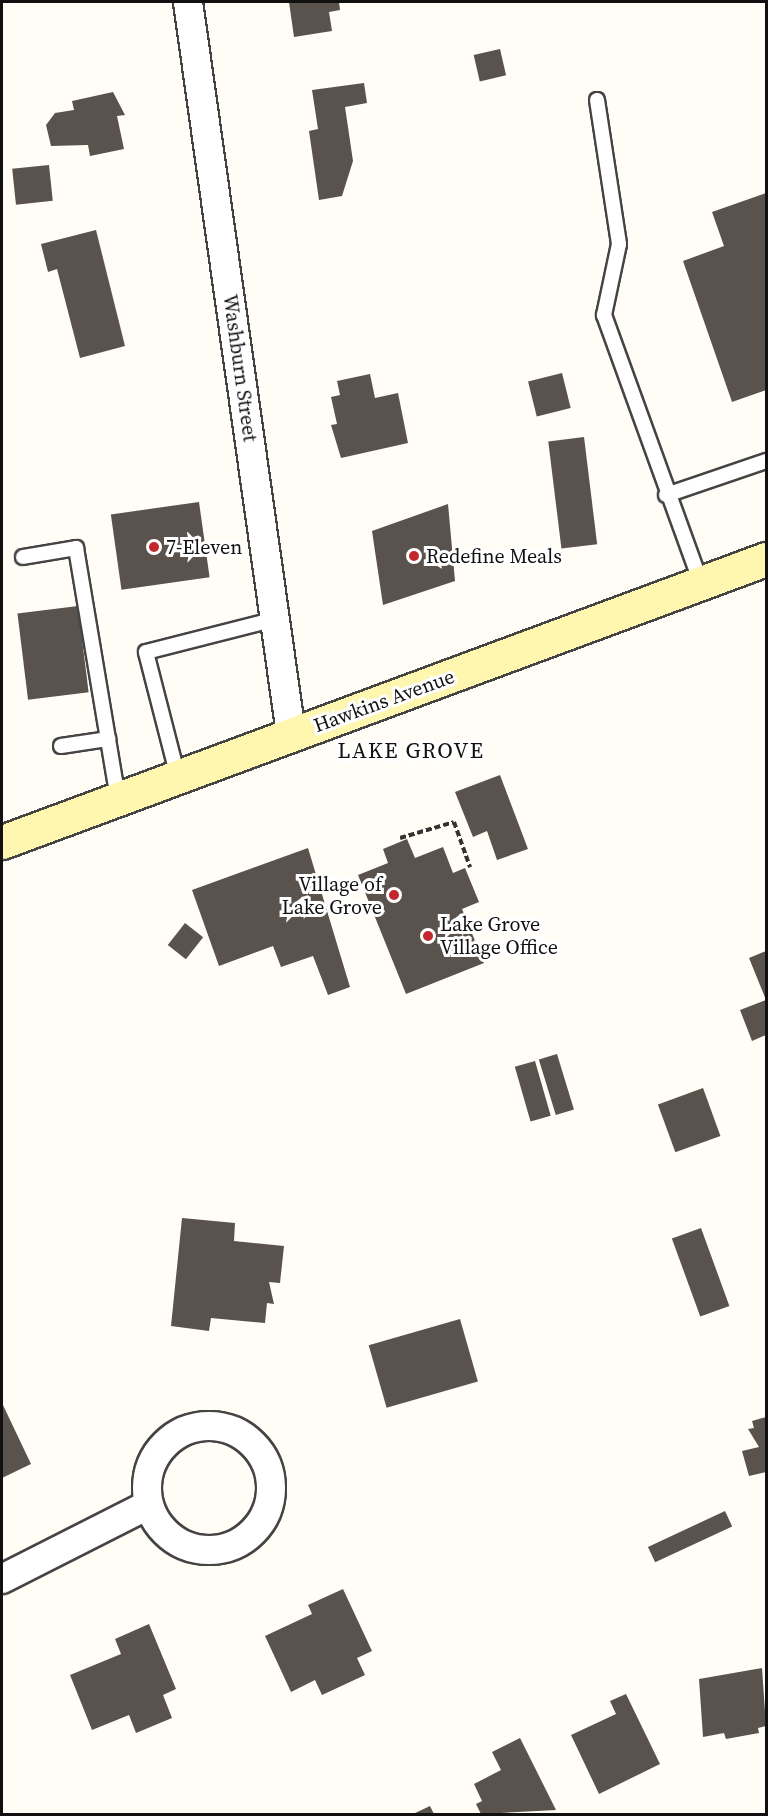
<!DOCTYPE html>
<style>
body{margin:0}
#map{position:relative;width:768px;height:1816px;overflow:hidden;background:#fffdf5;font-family:"Source Serif 4",serif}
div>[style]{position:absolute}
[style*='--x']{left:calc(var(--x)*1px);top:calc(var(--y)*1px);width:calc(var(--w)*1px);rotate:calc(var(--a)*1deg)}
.building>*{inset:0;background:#5a524d;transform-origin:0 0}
.path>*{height:4px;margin-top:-2px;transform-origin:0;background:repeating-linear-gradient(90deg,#333 0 6px,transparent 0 9px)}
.roads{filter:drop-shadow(2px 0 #444) drop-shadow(-2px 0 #444) drop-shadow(0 2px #444) drop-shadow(0 -2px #444)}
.lane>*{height:14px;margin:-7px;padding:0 7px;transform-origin:7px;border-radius:7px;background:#fff}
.street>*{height:28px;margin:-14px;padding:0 14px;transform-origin:14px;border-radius:14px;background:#fff}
.street>.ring{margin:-14px;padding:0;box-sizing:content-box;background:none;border:28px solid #fff;border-radius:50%}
.secondary>*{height:33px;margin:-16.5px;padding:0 16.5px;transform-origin:16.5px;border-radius:16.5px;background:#fff6b0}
.dots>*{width:16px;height:16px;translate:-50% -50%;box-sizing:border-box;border:3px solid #fff;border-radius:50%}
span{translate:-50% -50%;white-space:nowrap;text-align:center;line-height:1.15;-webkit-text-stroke:6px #fff;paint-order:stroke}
.street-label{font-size:20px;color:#111}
.poi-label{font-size:20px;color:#111}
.left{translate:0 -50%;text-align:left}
.right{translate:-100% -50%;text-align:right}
.quarter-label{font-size:22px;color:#111;letter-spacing:1.5px}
.frame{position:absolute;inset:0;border:3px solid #111;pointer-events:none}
</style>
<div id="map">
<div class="building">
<i style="clip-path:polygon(289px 2px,339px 2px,340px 10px,329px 12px,332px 31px,294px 37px)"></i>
<i style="left:500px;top:49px;width:27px;height:27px;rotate:77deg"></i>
<i style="clip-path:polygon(364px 83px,367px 103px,345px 107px,353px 161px,342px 196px,319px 200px,309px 131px,318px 129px,312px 90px)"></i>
<i style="clip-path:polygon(113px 92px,125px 115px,117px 116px,124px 149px,90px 156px,88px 145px,51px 146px,46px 125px,55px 113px,74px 110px,72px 101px)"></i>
<i style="left:49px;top:165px;width:36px;height:37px;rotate:84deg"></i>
<i style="clip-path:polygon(766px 193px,766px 390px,732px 402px,683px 261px,724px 246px,712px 212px)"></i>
<i style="clip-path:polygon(96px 230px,125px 346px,80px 358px,57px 269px,48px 272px,41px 244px)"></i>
<i style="left:562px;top:373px;width:36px;height:35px;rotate:76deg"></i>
<i style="clip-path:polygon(370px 374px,375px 398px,398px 393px,408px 443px,341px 458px,331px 425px,337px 424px,331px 397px,340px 395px,337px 381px)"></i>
<i style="left:584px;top:437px;width:108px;height:36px;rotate:83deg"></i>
<i style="left:199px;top:502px;width:76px;height:89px;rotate:82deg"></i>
<i style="clip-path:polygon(448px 504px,455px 581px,383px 605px,372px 531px)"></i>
<i style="left:78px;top:606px;width:87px;height:61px;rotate:83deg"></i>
<i style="clip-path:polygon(500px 775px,528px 849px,497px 860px,487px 831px,473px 837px,455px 792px)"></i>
<i style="clip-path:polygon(407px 839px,415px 858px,443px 847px,453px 873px,465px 868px,479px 902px,462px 909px,484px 963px,406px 994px,358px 875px,388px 863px,383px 849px)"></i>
<i style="clip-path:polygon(308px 848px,350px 987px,328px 995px,313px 956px,281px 967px,273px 946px,219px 966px,192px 890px)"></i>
<i style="left:185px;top:923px;width:23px;height:28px;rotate:38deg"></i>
<i style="clip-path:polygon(766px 951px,766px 1035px,752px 1041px,740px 1010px,766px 1000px,749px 958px)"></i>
<i style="left:557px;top:1054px;width:58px;height:19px;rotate:73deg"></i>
<i style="left:535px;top:1061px;width:57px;height:21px;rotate:74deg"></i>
<i style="left:703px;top:1088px;width:51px;height:48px;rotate:70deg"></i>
<i style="clip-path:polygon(182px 1218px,235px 1223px,234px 1241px,284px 1246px,280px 1283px,269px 1282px,274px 1304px,267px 1303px,265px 1323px,211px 1318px,209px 1331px,171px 1326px)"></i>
<i style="left:701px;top:1228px;width:83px;height:31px;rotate:70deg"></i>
<i style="left:460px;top:1319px;width:65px;height:95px;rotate:74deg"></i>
<i style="clip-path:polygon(2px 1403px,31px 1464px,2px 1478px)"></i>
<i style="clip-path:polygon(766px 1417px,766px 1472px,749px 1476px,742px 1451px,759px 1447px,748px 1429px,754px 1428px,752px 1421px)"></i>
<i style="left:725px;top:1511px;width:17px;height:85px;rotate:65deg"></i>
<i style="clip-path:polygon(343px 1589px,372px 1651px,357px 1658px,365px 1675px,322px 1695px,315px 1680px,291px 1692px,265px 1636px,312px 1614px,308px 1605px)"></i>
<i style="clip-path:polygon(149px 1624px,176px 1689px,163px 1695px,172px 1718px,136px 1733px,129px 1715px,92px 1730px,70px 1675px,121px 1654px,115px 1639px)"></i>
<i style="clip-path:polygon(762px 1668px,766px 1726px,758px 1728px,759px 1733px,726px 1739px,724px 1733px,703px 1737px,699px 1679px)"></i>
<i style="clip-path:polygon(626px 1694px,660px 1764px,599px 1794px,571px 1735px,616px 1714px,610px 1701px)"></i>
<i style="clip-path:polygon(520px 1738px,556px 1810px,481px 1814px,476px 1804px,482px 1801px,474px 1784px,501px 1770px,492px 1752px)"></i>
<i style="clip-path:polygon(430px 1806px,434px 1814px,413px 1814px)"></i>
</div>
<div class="path">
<i style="--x:400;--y:838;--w:56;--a:-16.5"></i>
<i style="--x:454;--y:822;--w:48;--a:70.4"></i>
</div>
<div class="roads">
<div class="lane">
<i style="--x:597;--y:100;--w:146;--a:81.3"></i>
<i style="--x:619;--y:244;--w:73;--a:101.9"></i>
<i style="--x:604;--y:315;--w:285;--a:70.1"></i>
<i style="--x:666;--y:495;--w:106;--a:-18.8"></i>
<i style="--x:23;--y:557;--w:54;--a:-9.6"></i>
<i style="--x:76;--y:548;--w:254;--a:80.5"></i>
<i style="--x:61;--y:746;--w:48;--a:-8.5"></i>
<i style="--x:178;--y:777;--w:129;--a:-104.4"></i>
<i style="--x:146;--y:652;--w:133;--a:-14.3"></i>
</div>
<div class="street">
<i style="--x:188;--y:2;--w:739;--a:81.99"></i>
<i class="ring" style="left:147px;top:1426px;width:96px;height:96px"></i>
<i style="--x:2;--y:1579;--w:164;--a:-26.9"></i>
</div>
<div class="secondary">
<i style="--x:2;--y:842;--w:815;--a:-20.33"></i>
</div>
</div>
<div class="dots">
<i style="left:154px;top:547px;background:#c4262e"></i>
<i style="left:414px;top:556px;background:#c4262e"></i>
<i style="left:394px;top:895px;background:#c4262e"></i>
<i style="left:428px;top:936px;background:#c4262e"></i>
</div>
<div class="street-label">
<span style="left:240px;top:368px;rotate:82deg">Washburn Street</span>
<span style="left:384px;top:701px;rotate:-20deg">Hawkins Avenue</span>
</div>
<div class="poi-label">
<span class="left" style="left:166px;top:547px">7-Eleven</span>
<span class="left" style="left:426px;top:556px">Redefine Meals</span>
<span class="right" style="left:382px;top:896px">Village of<br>Lake Grove</span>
<span class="left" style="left:440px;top:936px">Lake Grove<br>Village Office</span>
</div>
<div class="quarter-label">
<span style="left:411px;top:751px">LAKE GROVE</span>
</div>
<div class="frame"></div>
</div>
